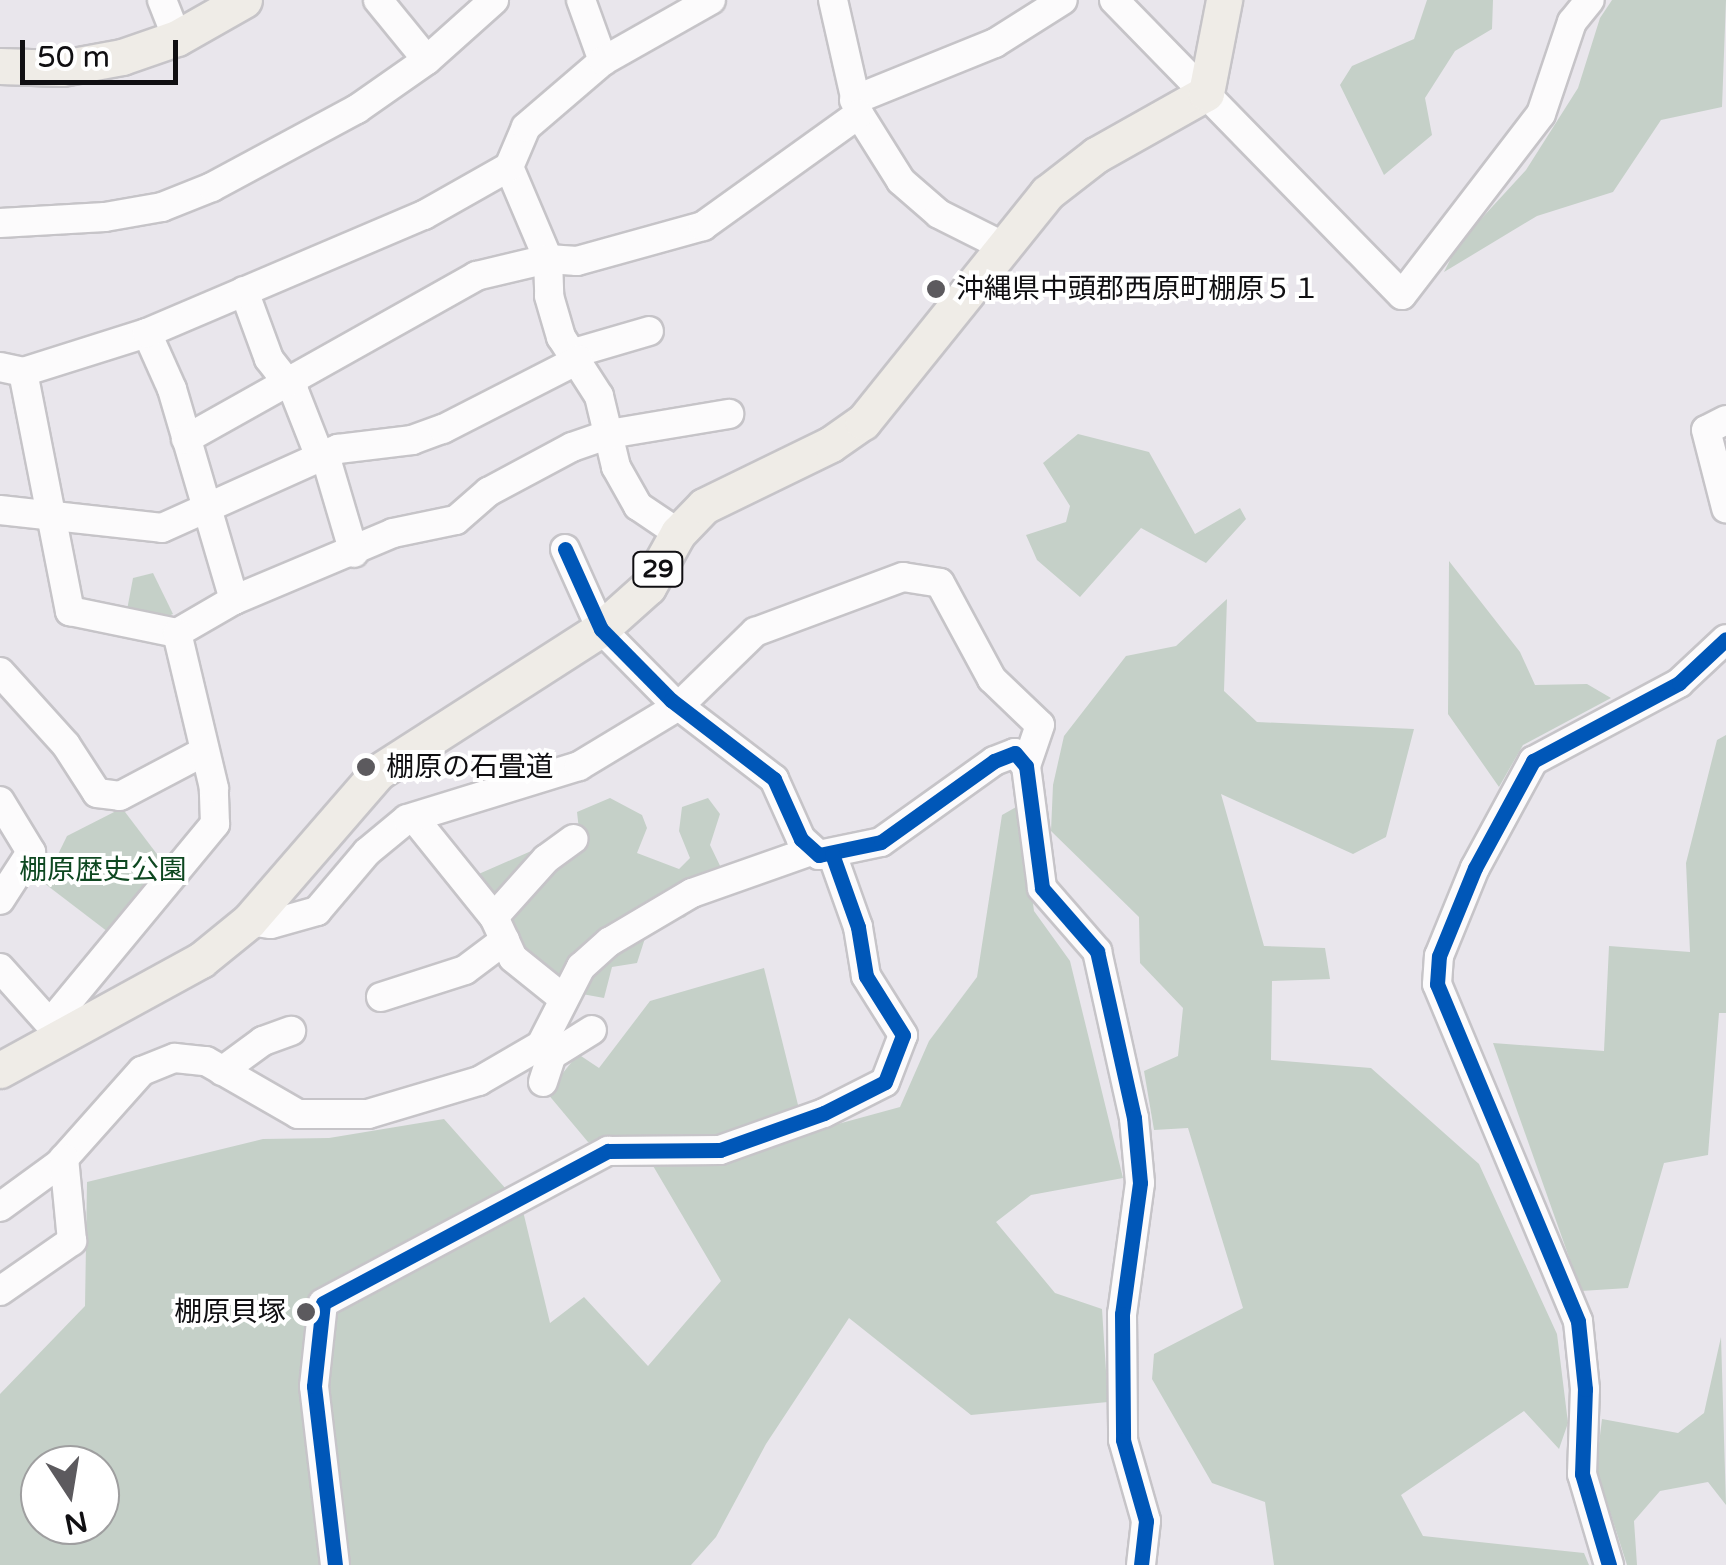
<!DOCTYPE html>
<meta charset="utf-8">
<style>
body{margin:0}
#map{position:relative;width:1726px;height:1565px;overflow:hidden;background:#e9e6ec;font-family:"Varela Round","Noto Sans JP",sans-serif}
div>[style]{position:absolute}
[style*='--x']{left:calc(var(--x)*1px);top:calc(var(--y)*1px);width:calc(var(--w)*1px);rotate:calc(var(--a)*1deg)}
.green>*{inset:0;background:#c5d0c8}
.roads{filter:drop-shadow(2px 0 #c6c4c8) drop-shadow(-2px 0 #c6c4c8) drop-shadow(0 2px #c6c4c8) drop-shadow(0 -2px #c6c4c8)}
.minor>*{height:28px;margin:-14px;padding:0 14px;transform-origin:14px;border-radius:14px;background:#fcfbfc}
.major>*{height:35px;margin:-17.5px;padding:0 17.5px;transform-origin:17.5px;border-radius:17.5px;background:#efece7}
.cycleway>*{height:15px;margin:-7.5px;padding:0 7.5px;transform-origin:7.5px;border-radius:7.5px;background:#0057b8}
.dots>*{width:28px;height:28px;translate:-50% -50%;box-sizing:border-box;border:5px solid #fff;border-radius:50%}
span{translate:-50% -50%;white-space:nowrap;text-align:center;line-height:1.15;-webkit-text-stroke:8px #fff;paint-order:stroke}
.shield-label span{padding:2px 8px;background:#fff;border:2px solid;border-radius:8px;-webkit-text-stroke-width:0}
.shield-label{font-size:25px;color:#100f12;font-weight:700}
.poi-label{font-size:28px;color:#100f12}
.left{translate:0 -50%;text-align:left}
.right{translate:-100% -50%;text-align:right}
.park-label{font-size:28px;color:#0e4821}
.north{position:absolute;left:20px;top:1445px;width:100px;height:100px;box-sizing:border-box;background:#fff;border:2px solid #9f9fa0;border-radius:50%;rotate:168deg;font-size:28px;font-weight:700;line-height:40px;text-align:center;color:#100f12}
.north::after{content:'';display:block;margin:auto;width:35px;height:45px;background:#5c5a5e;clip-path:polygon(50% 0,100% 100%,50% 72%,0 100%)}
.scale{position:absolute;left:20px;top:40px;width:158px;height:45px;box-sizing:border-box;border:5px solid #100f12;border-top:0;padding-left:12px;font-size:30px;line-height:35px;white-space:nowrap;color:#100f12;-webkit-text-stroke:8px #fff;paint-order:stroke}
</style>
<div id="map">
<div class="green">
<i style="clip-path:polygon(1427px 0,1493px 0,1492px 29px,1455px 51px,1425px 98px,1432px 135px,1384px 175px,1340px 85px,1352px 66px,1414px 39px)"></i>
<i style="clip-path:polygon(1612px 0,1726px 0,1722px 107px,1661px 120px,1613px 192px,1537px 216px,1444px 272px,1458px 244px,1526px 170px,1578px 88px,1600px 18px)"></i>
<i style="clip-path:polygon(1078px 434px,1149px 452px,1195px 534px,1240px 508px,1246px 519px,1206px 563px,1141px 528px,1080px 597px,1037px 560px,1026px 535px,1066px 522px,1070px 506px,1043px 463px)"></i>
<i style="clip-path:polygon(1449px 561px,1520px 652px,1535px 685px,1587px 684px,1611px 698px,1523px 745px,1499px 787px,1448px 714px)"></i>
<i style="clip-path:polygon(153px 573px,173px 614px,164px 618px,127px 610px,133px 578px)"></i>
<i style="clip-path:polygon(1227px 599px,1224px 691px,1257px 722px,1414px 729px,1386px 837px,1353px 854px,1221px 794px,1264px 946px,1325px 948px,1330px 979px,1272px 981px,1271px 1060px,1371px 1068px,1479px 1164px,1557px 1334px,1568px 1423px,1559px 1449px,1524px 1411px,1401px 1495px,1423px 1536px,1584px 1553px,1589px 1565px,1274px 1565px,1265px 1502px,1212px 1483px,1152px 1379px,1154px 1354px,1243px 1308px,1188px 1128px,1154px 1130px,1144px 1071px,1178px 1056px,1183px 1008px,1140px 963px,1139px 917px,1051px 831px,1053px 785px,1064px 736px,1126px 656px,1176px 646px)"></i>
<i style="clip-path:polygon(1726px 735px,1726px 1013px,1719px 1013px,1708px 1155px,1664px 1163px,1628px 1288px,1581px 1291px,1493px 1043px,1604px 1051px,1609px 946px,1690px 952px,1686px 863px,1717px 740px)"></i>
<i style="clip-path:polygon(610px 798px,642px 815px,647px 828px,637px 853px,679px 869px,690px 858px,679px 831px,682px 807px,708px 798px,720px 814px,710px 845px,724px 874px,685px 917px,648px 929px,637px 963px,612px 967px,604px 998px,560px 990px,522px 959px,465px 880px,579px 830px,577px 812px)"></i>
<i style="clip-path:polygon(evenodd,1020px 805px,1034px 911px,1070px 961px,1123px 1178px,1031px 1195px,996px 1222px,1055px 1293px,1102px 1309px,1108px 1402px,971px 1415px,849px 1318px,766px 1444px,716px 1537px,691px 1565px,0 1565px,0 1394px,85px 1306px,87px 1182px,263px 1139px,329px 1138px,444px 1119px,522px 1207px,550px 1323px,584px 1297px,648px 1366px,721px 1281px,636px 1137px,588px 1142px,547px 1093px,578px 1054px,599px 1068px,650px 1001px,764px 968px,805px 1133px,900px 1107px,929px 1041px,977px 977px,1002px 815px,1020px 805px,40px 1465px,100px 1465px,100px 1525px,40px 1525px,40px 1465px)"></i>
<i style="clip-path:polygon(122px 808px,166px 866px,112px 935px,44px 883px,67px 836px)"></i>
<i style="clip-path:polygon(1721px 1337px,1726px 1505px,1708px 1482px,1660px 1491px,1634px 1521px,1637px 1565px,1627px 1565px,1596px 1468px,1602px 1419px,1678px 1433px,1704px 1413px)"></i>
</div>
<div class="roads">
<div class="minor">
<i style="--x:162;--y:0;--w:41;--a:68.5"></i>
<i style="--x:378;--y:0;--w:77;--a:50.8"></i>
<i style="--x:581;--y:0;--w:65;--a:70.2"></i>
<i style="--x:833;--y:0;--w:117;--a:77.2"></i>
<i style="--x:859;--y:114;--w:79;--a:57.9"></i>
<i style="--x:901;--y:181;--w:50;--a:41"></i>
<i style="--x:939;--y:214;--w:69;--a:26.6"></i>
<i style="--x:1114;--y:0;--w:412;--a:45.7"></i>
<i style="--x:1402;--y:295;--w:228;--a:-52.5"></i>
<i style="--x:1541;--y:114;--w:97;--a:-71.4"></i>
<i style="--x:1572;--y:22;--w:28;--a:-51"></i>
<i style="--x:854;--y:100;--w:152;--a:-22"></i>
<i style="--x:995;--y:43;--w:80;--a:-32.3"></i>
<i style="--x:509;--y:167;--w:100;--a:67"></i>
<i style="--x:548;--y:259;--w:37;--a:88"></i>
<i style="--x:549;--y:296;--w:43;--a:73.7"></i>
<i style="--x:561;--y:337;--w:70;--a:57.2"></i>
<i style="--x:599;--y:396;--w:73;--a:76.5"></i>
<i style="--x:616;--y:467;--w:45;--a:60.6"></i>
<i style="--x:638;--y:506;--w:48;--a:34"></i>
<i style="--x:0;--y:223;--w:105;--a:-3.3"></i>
<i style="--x:105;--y:217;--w:58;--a:-10"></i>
<i style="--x:162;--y:207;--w:54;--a:-21.8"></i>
<i style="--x:212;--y:187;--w:165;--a:-28.3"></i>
<i style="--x:357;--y:109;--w:85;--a:-35"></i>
<i style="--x:427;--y:60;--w:90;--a:-41.8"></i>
<i style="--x:244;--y:291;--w:72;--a:69.8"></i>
<i style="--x:269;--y:359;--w:41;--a:52"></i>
<i style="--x:294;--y:391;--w:71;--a:68.5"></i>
<i style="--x:147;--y:333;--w:61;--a:65.9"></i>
<i style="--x:172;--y:389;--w:220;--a:73.6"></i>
<i style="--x:574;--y:353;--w:78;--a:-16.3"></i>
<i style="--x:0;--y:367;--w:24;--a:12"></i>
<i style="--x:23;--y:372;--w:130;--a:-17.5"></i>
<i style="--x:147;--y:333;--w:301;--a:-23.1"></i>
<i style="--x:424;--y:215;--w:98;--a:-29.5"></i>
<i style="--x:509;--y:167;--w:43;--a:-67"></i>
<i style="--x:526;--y:127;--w:101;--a:-40.6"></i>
<i style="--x:603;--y:61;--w:124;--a:-29.5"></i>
<i style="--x:23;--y:372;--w:244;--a:78.9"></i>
<i style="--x:70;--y:611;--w:109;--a:11.6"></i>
<i style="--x:177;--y:633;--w:66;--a:-30.1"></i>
<i style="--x:234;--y:600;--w:173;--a:-22.8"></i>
<i style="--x:393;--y:533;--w:64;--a:-11.7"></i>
<i style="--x:456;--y:520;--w:43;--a:-41.2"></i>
<i style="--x:488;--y:492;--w:95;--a:-28.2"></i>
<i style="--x:572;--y:447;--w:39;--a:-19"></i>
<i style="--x:609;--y:434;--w:122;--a:-9.5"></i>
<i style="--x:1726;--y:420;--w:22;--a:153"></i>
<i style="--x:1706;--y:430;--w:81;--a:75.6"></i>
<i style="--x:186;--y:439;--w:333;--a:-29.3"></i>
<i style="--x:476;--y:276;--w:74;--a:-13.3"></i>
<i style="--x:548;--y:259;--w:29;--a:4"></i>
<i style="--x:577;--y:261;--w:131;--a:-15.5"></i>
<i style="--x:703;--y:226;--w:192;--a:-35.7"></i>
<i style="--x:325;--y:455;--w:102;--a:73.5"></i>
<i style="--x:0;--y:510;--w:163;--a:6.3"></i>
<i style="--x:162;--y:528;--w:193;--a:-24.2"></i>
<i style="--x:338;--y:449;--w:75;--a:-6.9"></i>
<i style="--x:412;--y:440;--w:33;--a:-20"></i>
<i style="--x:443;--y:429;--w:152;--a:-27.1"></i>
<i style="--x:565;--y:549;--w:88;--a:65.8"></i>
<i style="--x:601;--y:629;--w:100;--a:45.4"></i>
<i style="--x:671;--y:700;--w:130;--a:37.5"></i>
<i style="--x:774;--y:779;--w:66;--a:65.8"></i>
<i style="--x:801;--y:839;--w:24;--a:42"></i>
<i style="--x:819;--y:855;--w:63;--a:-11.8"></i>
<i style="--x:881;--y:842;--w:139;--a:-35.6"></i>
<i style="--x:994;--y:761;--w:22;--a:-21"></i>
<i style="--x:1015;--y:753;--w:17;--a:50"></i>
<i style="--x:1026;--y:766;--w:123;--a:82.5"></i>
<i style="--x:1042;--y:888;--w:84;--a:48.9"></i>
<i style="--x:1097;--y:951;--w:171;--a:77.5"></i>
<i style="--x:1134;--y:1118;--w:65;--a:84.7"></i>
<i style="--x:1140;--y:1183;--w:132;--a:97.8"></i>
<i style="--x:1122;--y:1314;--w:126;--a:89.5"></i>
<i style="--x:1123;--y:1440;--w:84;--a:74.1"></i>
<i style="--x:1146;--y:1521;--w:44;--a:96.5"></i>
<i style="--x:0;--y:672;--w:98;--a:47.9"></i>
<i style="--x:66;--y:745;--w:57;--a:57.1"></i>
<i style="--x:97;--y:793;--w:23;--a:7"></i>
<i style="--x:120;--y:796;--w:94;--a:-27.9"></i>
<i style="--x:0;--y:801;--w:60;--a:58.7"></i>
<i style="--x:31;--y:852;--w:57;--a:122.9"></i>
<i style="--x:414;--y:818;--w:127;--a:51.1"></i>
<i style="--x:494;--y:917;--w:45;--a:65.1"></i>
<i style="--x:513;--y:958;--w:65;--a:38.8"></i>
<i style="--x:494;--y:917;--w:78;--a:-48.1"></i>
<i style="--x:546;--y:859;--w:34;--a:-36"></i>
<i style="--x:249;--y:921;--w:22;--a:8"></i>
<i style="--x:271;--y:924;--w:48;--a:-15.8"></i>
<i style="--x:317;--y:911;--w:77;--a:-49.7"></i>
<i style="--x:367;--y:852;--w:52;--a:-39.5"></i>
<i style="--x:407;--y:819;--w:180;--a:-17.1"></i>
<i style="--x:579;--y:766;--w:118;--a:-31.1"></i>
<i style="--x:680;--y:705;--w:105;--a:-44.2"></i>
<i style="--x:755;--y:632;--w:158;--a:-20.4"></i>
<i style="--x:903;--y:577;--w:37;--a:9"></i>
<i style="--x:940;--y:583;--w:109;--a:61.6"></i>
<i style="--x:992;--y:679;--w:66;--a:43.8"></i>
<i style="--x:1040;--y:725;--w:43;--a:108.9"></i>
<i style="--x:0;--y:968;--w:89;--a:48.2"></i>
<i style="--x:381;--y:997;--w:88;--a:-17.8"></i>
<i style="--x:465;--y:970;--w:50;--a:-36.9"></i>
<i style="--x:52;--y:1021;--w:256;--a:-50.4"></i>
<i style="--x:215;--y:824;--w:36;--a:-92"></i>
<i style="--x:214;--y:788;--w:159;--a:-103.4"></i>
<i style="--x:541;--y:1045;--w:15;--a:42"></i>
<i style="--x:552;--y:1055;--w:47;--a:-32"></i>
<i style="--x:222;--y:1071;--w:51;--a:-36.2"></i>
<i style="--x:263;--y:1041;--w:30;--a:-20"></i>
<i style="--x:543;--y:1082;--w:28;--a:-72"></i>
<i style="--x:0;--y:1207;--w:73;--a:-36.1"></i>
<i style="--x:59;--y:1164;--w:125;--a:-48.3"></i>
<i style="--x:142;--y:1071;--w:35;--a:-22"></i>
<i style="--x:175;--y:1058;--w:31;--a:6"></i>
<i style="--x:206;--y:1061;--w:106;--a:29.9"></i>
<i style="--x:298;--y:1114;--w:70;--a:0"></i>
<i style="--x:368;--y:1114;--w:116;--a:-16.6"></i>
<i style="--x:479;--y:1081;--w:72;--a:-30.1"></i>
<i style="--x:541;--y:1045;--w:88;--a:-62.9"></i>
<i style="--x:581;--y:967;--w:38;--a:-42"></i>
<i style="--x:609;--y:942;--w:96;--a:-30.6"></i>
<i style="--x:692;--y:893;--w:126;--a:-19.4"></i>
<i style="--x:0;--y:1291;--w:88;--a:-34.8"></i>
<i style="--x:72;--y:1241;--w:83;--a:-95.5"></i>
<i style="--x:335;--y:1565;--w:180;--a:-96.7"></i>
<i style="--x:314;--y:1386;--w:83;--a:-83.8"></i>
<i style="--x:323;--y:1303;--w:323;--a:-28.1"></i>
<i style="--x:608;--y:1151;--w:112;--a:-0.5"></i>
<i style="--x:720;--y:1150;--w:110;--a:-19.6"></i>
<i style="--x:824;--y:1113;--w:68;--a:-26.9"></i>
<i style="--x:885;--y:1082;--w:50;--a:-69"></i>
<i style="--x:903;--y:1035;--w:70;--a:-122.1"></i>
<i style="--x:866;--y:976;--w:50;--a:-99.3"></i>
<i style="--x:858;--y:927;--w:77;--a:-109.6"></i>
<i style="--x:1609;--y:1565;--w:95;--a:-106.5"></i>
<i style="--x:1582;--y:1474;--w:85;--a:-88"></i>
<i style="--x:1585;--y:1389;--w:68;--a:-95.9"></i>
<i style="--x:1578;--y:1321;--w:365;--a:-112.7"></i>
<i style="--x:1437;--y:984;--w:28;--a:-86"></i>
<i style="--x:1439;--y:956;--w:95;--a:-67.8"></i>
<i style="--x:1475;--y:868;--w:122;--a:-61.5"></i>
<i style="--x:1533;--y:761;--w:166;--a:-28.1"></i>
<i style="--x:1679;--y:683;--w:64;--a:-43.1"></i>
</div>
<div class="major">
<i style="--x:0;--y:66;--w:62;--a:1.8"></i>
<i style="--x:62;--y:68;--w:61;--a:-10.4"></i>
<i style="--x:122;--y:57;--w:58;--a:-19.1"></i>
<i style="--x:177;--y:38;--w:77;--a:-29.6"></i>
<i style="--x:0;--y:1070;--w:229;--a:-28.7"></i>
<i style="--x:201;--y:960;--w:62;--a:-39.1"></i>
<i style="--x:249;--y:921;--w:197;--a:-49.1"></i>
<i style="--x:378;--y:772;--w:265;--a:-32.7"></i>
<i style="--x:601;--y:629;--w:63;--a:-41.8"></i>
<i style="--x:648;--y:587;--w:62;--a:-60.9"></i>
<i style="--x:678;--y:533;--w:37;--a:-46"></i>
<i style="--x:704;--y:506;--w:141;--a:-26"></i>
<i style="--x:831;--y:444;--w:39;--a:-35"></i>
<i style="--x:863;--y:422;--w:294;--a:-51.2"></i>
<i style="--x:1047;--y:193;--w:62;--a:-37.8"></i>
<i style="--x:1096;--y:155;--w:126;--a:-29.4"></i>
<i style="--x:1206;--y:93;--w:95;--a:-79"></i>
</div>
</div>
<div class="cycleway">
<i style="--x:565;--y:549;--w:88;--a:65.8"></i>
<i style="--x:601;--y:629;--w:100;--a:45.4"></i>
<i style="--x:671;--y:700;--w:130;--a:37.5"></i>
<i style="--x:774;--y:779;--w:66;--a:65.8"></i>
<i style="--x:801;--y:839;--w:24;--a:42"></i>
<i style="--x:819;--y:855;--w:63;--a:-11.8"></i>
<i style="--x:881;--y:842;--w:139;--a:-35.6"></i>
<i style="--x:994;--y:761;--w:22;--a:-21"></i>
<i style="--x:1015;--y:753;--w:17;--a:50"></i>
<i style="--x:1026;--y:766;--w:123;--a:82.5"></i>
<i style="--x:1042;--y:888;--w:84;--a:48.9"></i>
<i style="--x:1097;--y:951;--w:171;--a:77.5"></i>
<i style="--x:1134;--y:1118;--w:65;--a:84.7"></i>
<i style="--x:1140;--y:1183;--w:132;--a:97.8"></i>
<i style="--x:1122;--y:1314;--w:126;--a:89.5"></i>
<i style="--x:1123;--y:1440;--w:84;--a:74.1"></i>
<i style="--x:1146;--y:1521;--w:44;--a:96.5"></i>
<i style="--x:335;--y:1565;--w:180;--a:-96.7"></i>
<i style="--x:314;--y:1386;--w:83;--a:-83.8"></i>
<i style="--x:323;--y:1303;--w:323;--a:-28.1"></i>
<i style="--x:608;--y:1151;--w:112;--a:-0.5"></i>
<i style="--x:720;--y:1150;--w:110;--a:-19.6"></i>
<i style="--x:824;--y:1113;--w:68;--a:-26.9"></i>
<i style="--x:885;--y:1082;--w:50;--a:-69"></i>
<i style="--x:903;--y:1035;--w:70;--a:-122.1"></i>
<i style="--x:866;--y:976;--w:50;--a:-99.3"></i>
<i style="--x:858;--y:927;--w:77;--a:-109.6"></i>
<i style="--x:1609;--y:1565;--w:95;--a:-106.5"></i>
<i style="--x:1582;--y:1474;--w:85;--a:-88"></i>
<i style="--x:1585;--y:1389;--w:68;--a:-95.9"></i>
<i style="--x:1578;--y:1321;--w:365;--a:-112.7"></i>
<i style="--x:1437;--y:984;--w:28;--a:-86"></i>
<i style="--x:1439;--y:956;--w:95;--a:-67.8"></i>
<i style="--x:1475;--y:868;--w:122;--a:-61.5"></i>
<i style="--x:1533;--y:761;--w:166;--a:-28.1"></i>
<i style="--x:1679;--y:683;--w:64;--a:-43.1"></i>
</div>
<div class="dots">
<i style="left:936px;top:289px;background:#5c5a5e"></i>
<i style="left:366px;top:767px;background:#5c5a5e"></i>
<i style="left:306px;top:1312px;background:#5c5a5e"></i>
</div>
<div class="shield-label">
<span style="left:658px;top:569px">29</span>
</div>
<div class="poi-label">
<span class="left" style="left:956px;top:289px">沖縄県中頭郡西原町棚原５１</span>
<span class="left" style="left:386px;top:767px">棚原の石畳道</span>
<span class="right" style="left:286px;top:1312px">棚原貝塚</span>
</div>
<div class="park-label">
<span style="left:103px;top:870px">棚原歴史公園</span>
</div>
<div class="north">N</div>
<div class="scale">50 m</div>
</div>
